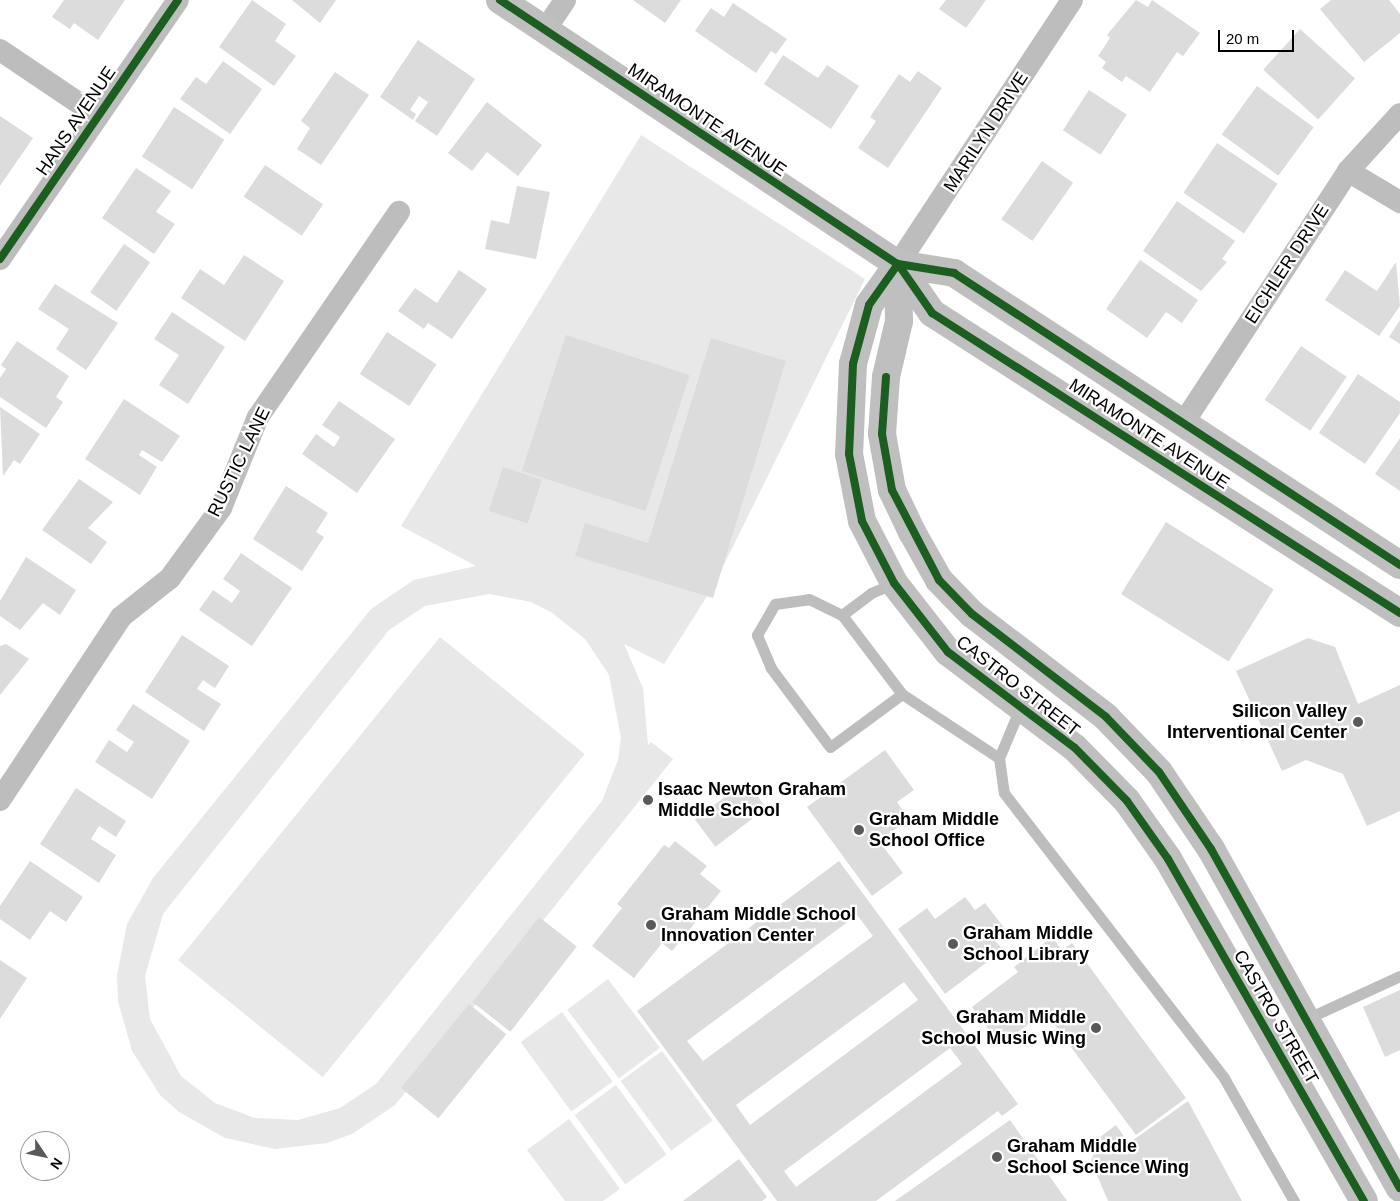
<!DOCTYPE html>
<style>
body{margin:0}
#map{position:relative;width:1400px;height:1201px;overflow:hidden;background:#fff;font-family:Helvetica,sans-serif}
div>[style]{position:absolute}
[style*='--x']{left:calc(var(--x)*1px);top:calc(var(--y)*1px);width:calc(var(--w)*1px);rotate:calc(var(--a)*1deg)}
.green>*{inset:0;background:#e8e8e8;transform-origin:0 0}
.building>*{inset:0;background:#dcdcdc;transform-origin:0 0}
.lane>*{height:11px;margin:-5.5px;padding:0 5.5px;transform-origin:5.5px;border-radius:5.5px;background:#bdbdbd}
.street>*{height:22px;margin:-11px;padding:0 11px;transform-origin:11px;border-radius:11px;background:#bdbdbd}
.secondary>*{height:28px;margin:-14px;padding:0 14px;transform-origin:14px;border-radius:14px;background:#bfbfbf}
.cycleway>*{height:8px;margin:-4px;padding:0 4px;transform-origin:4px;border-radius:4px;background:#1b5e20}
.dots>*{width:14px;height:14px;translate:-50% -50%;box-sizing:border-box;border:2px solid #fff;border-radius:50%}
span{translate:-50% -50%;white-space:nowrap;text-align:center;line-height:1.15;-webkit-text-stroke:4.5px #fff;paint-order:stroke}
.street-label{font-size:18px;color:#000}
.poi-label{font-size:18px;color:#000;font-weight:700}
.right{translate:-100% -50%;text-align:right}
.left{translate:0 -50%;text-align:left}
.north{position:absolute;left:20px;top:1131px;width:50px;height:50px;box-sizing:border-box;background:#fff;border:1px solid #999;border-radius:50%;rotate:124deg;font-size:14px;font-weight:700;line-height:20px;text-align:center;color:#000}
.north::after{content:'';display:block;margin:auto;width:18px;height:22px;background:#595959;clip-path:polygon(50% 0,100% 100%,50% 72%,0 100%)}
.scale{position:absolute;left:1218px;top:30px;width:76px;height:22px;box-sizing:border-box;border:2px solid #000;border-top:0;padding-left:6px;font-size:15px;line-height:18px;white-space:nowrap;color:#000;-webkit-text-stroke:4px #fff;paint-order:stroke}
</style>
<div id="map">
<div class="green">
<i style="clip-path:polygon(evenodd,641px 135px,865px 279px,713px 587px,664px 664px,624px 644px,643px 688px,648px 745px,651px 742px,673px 759px,395px 1105px,352px 1134px,327px 1143px,275px 1149px,225px 1138px,179px 1112px,160px 1095px,132px 1051px,118px 1001px,117px 975px,127px 924px,153px 878px,371px 609px,414px 580px,476px 566px,401px 526px,641px 135px,489px 594px,531px 602px,551px 612px,585px 639px,609px 675px,621px 738px,618px 760px,602px 801px,376px 1084px,340px 1108px,298px 1120px,255px 1118px,215px 1103px,181px 1076px,150px 1019px,145px 976px,163px 914px,389px 630px,425px 606px,489px 594px)"></i>
<i style="left:440px;top:637px;width:186px;height:416px;rotate:39deg"></i>
<i style="left:608px;top:979px;width:86px;height:51px;rotate:53deg"></i>
<i style="left:562px;top:1012px;width:86px;height:51px;rotate:54deg"></i>
<i style="left:662px;top:1051px;width:86px;height:51px;rotate:54deg"></i>
<i style="left:616px;top:1085px;width:86px;height:51px;rotate:54deg"></i>
<i style="clip-path:polygon(569px 1119px,620px 1189px,603px 1201px,565px 1201px,527px 1150px)"></i>
</div>
<div class="building">
<i style="clip-path:polygon(64px 0,125px 0,98px 40px,74px 23px,70px 29px,52px 17px)"></i>
<i style="clip-path:polygon(252px 0,286px 24px,275px 41px,296px 56px,274px 86px,219px 47px)"></i>
<i style="clip-path:polygon(292px 0,336px 0,320px 23px)"></i>
<i style="clip-path:polygon(633px 0,681px 0,665px 23px)"></i>
<i style="clip-path:polygon(946px 0,986px 0,966px 28px,939px 9px)"></i>
<i style="clip-path:polygon(1136px 0,1148px 7px,1152px 0,1200px 33px,1183px 56px,1177px 52px,1150px 92px,1126px 76px,1122px 82px,1102px 68px,1106px 62px,1098px 56px,1110px 38px,1107px 35px)"></i>
<i style="clip-path:polygon(1331px 0,1389px 0,1400px 14px,1400px 33px,1364px 62px,1320px 9px)"></i>
<i style="clip-path:polygon(733px 3px,787px 39px,776px 54px,771px 51px,756px 73px,695px 31px,711px 8px,724px 17px)"></i>
<i style="left:1300px;top:29px;width:74px;height:55px;rotate:42deg"></i>
<i style="clip-path:polygon(418px 40px,475px 79px,437px 136px,415px 121px,428px 102px,419px 96px,410px 110px,416px 114px,413px 120px,380px 97px)"></i>
<i style="clip-path:polygon(783px 55px,818px 78px,827px 65px,859px 86px,831px 129px,764px 84px)"></i>
<i style="clip-path:polygon(223px 61px,262px 89px,230px 134px,180px 99px,196px 77px,206px 84px)"></i>
<i style="clip-path:polygon(918px 71px,942px 88px,888px 168px,858px 148px,876px 121px,870px 117px,899px 74px,910px 82px)"></i>
<i style="clip-path:polygon(335px 72px,369px 95px,321px 165px,297px 149px,310px 128px,301px 121px)"></i>
<i style="left:1257px;top:86px;width:70px;height:60px;rotate:36deg"></i>
<i style="left:1089px;top:90px;width:45px;height:48px;rotate:33deg"></i>
<i style="clip-path:polygon(487px 102px,542px 145px,518px 176px,487px 152px,472px 171px,448px 153px)"></i>
<i style="left:174px;top:107px;width:60px;height:59px;rotate:33deg"></i>
<i style="clip-path:polygon(0 116px,33px 138px,0 186px)"></i>
<i style="left:1217px;top:143px;width:73px;height:60px;rotate:34deg"></i>
<i style="left:1042px;top:161px;width:38px;height:71px;rotate:35deg"></i>
<i style="left:265px;top:165px;width:70px;height:38px;rotate:34deg"></i>
<i style="clip-path:polygon(136px 168px,171px 191px,156px 212px,175px 224px,154px 254px,102px 218px)"></i>
<i style="clip-path:polygon(517px 186px,550px 192px,536px 259px,485px 249px,491px 220px,509px 224px)"></i>
<i style="clip-path:polygon(1177px 201px,1235px 241px,1222px 259px,1227px 262px,1201px 291px,1143px 251px)"></i>
<i style="left:124px;top:244px;width:32px;height:59px;rotate:35deg"></i>
<i style="clip-path:polygon(244px 255px,284px 281px,245px 341px,181px 298px,200px 269px,224px 285px)"></i>
<i style="clip-path:polygon(1140px 260px,1198px 300px,1182px 323px,1166px 312px,1147px 338px,1106px 309px)"></i>
<i style="clip-path:polygon(1396px 262px,1400px 306px,1379px 336px,1325px 300px,1345px 270px,1377px 291px)"></i>
<i style="clip-path:polygon(459px 270px,487px 289px,452px 339px,428px 323px,424px 329px,398px 311px,415px 288px,437px 303px)"></i>
<i style="clip-path:polygon(55px 284px,118px 323px,86px 370px,56px 349px,69px 329px,38px 309px)"></i>
<i style="clip-path:polygon(172px 312px,225px 347px,188px 404px,159px 385px,179px 355px,154px 339px)"></i>
<i style="clip-path:polygon(1400px 320px,1400px 344px,1389px 337px)"></i>
<i style="left:387px;top:332px;width:59px;height:50px;rotate:33deg"></i>
<i style="left:566px;top:335px;width:130px;height:143px;rotate:18deg"></i>
<i style="clip-path:polygon(711px 338px,786px 361px,713px 598px,575px 556px,585px 523px,648px 543px)"></i>
<i style="clip-path:polygon(17px 341px,69px 376px,56px 397px,63px 402px,46px 428px,0 397px,0 378px,6px 369px,1px 365px)"></i>
<i style="left:1301px;top:346px;width:55px;height:65px;rotate:34deg"></i>
<i style="clip-path:polygon(1358px 374px,1400px 402px,1400px 413px,1365px 464px,1319px 433px)"></i>
<i style="clip-path:polygon(124px 399px,180px 436px,162px 462px,142px 450px,139px 455px,157px 467px,140px 495px,85px 459px)"></i>
<i style="clip-path:polygon(339px 401px,395px 439px,357px 493px,302px 454px,316px 434px,334px 447px,340px 437px,322px 425px)"></i>
<i style="clip-path:polygon(0 407px,40px 434px,20px 464px,14px 460px,3px 476px)"></i>
<i style="clip-path:polygon(1400px 438px,1400px 491px,1375px 474px)"></i>
<i style="left:503px;top:467px;width:41px;height:46px;rotate:18deg"></i>
<i style="clip-path:polygon(79px 479px,113px 502px,88px 528px,107px 542px,91px 564px,42px 530px)"></i>
<i style="clip-path:polygon(286px 486px,328px 513px,316px 532px,324px 537px,302px 571px,253px 539px)"></i>
<i style="left:1166px;top:522px;width:127px;height:85px;rotate:32deg"></i>
<i style="clip-path:polygon(241px 553px,292px 588px,252px 646px,199px 610px,213px 590px,232px 603px,240px 591px,223px 579px)"></i>
<i style="clip-path:polygon(26px 557px,76px 590px,60px 615px,43px 603px,20px 630px,0 616px,0 601px)"></i>
<i style="clip-path:polygon(182px 635px,229px 666px,215px 688px,203px 680px,197px 689px,221px 704px,204px 731px,145px 692px)"></i>
<i style="clip-path:polygon(1308px 638px,1335px 647px,1358px 704px,1400px 685px,1400px 811px,1367px 826px,1343px 774px,1306px 760px,1282px 771px,1236px 671px)"></i>
<i style="clip-path:polygon(6px 644px,29px 659px,0 695px,0 646px)"></i>
<i style="clip-path:polygon(133px 704px,190px 741px,152px 799px,95px 762px,109px 740px,127px 752px,134px 742px,116px 730px)"></i>
<i style="clip-path:polygon(885px 750px,914px 790px,897px 802px,909px 819px,879px 841px,903px 873px,872px 896px,807px 807px)"></i>
<i style="left:746px;top:781px;width:34px;height:64px;rotate:53deg"></i>
<i style="clip-path:polygon(76px 788px,126px 821px,116px 837px,99px 826px,91px 839px,116px 855px,99px 883px,40px 844px)"></i>
<i style="clip-path:polygon(675px 841px,707px 866px,700px 874px,721px 891px,672px 951px,662px 943px,634px 978px,592px 946px,622px 908px,617px 904px,664px 845px,669px 848px)"></i>
<i style="clip-path:polygon(30px 861px,83px 897px,66px 922px,50px 911px,30px 940px,0 919px,0 906px)"></i>
<i style="clip-path:polygon(evenodd,839px 861px,1018px 1104px,1002px 1116px,998px 1111px,876px 1201px,777px 1201px,637px 1011px,839px 861px,857px 915px,873px 936px,703px 1061px,687px 1041px,857px 915px,839px 861px,904px 982px,918px 1000px,750px 1125px,736px 1105px,904px 982px,839px 861px,950px 1048px,962px 1064px,796px 1187px,784px 1171px,950px 1048px)"></i>
<i style="clip-path:polygon(965px 897px,975px 910px,985px 903px,1005px 929px,993px 938px,1003px 950px,945px 994px,898px 929px,927px 908px,935px 919px)"></i>
<i style="left:539px;top:917px;width:48px;height:108px;rotate:38deg"></i>
<i style="clip-path:polygon(1052px 937px,1062px 950px,1072px 943px,1186px 1098px,1136px 1135px,1045px 1012px,1000px 1045px,972px 1007px,1018px 972px,1014px 967px)"></i>
<i style="clip-path:polygon(0 960px,27px 978px,0 1019px)"></i>
<i style="clip-path:polygon(1400px 990px,1400px 1050px,1385px 1057px,1363px 1007px)"></i>
<i style="left:469px;top:1004px;width:48px;height:108px;rotate:39deg"></i>
<i style="clip-path:polygon(1188px 1101px,1242px 1201px,1108px 1201px,1091px 1161px,1100px 1137px,1116px 1125px,1129px 1143px)"></i>
<i style="clip-path:polygon(1010px 1120px,1067px 1201px,895px 1201px)"></i>
<i style="clip-path:polygon(739px 1159px,767px 1197px,762px 1201px,683px 1201px)"></i>
</div>
<div class="lane">
<i style="--x:842;--y:615;--w:99;--a:52.8"></i>
<i style="--x:902;--y:694;--w:89;--a:143.6"></i>
<i style="--x:830;--y:747;--w:99;--a:-126.8"></i>
<i style="--x:771;--y:668;--w:36;--a:-113"></i>
<i style="--x:757;--y:635;--w:36;--a:-60"></i>
<i style="--x:775;--y:604;--w:34;--a:-8"></i>
<i style="--x:809;--y:599;--w:37;--a:26"></i>
<i style="--x:842;--y:615;--w:36;--a:-37"></i>
<i style="--x:871;--y:593;--w:25;--a:-23"></i>
<i style="--x:902;--y:694;--w:116;--a:33.4"></i>
<i style="--x:1020;--y:708;--w:54;--a:112.8"></i>
<i style="--x:999;--y:758;--w:35;--a:82"></i>
<i style="--x:1004;--y:793;--w:360;--a:52.3"></i>
<i style="--x:1224;--y:1078;--w:142;--a:60.4"></i>
<i style="--x:1306;--y:1019;--w:103;--a:-24.6"></i>
</div>
<div class="street">
<i style="--x:545;--y:30;--w:36;--a:-56"></i>
<i style="--x:0;--y:50;--w:118;--a:34"></i>
<i style="--x:1348;--y:171;--w:61;--a:30.8"></i>
<i style="--x:0;--y:259;--w:314;--a:-55.5"></i>
<i style="--x:898;--y:264;--w:316;--a:-56.6"></i>
<i style="--x:1184;--y:422;--w:300;--a:-56.8"></i>
<i style="--x:1348;--y:171;--w:77;--a:-47.6"></i>
<i style="--x:0;--y:800;--w:219;--a:-56.5"></i>
<i style="--x:121;--y:617;--w:63;--a:-38.5"></i>
<i style="--x:170;--y:578;--w:87;--a:-53.9"></i>
<i style="--x:221;--y:508;--w:98;--a:-67.9"></i>
<i style="--x:258;--y:417;--w:249;--a:-55.5"></i>
</div>
<div class="secondary">
<i style="--x:500;--y:0;--w:478;--a:33.6"></i>
<i style="--x:898;--y:264;--w:60;--a:55.2"></i>
<i style="--x:932;--y:313;--w:556;--a:32.66"></i>
<i style="--x:898;--y:264;--w:50;--a:125.3"></i>
<i style="--x:869;--y:305;--w:61;--a:105.2"></i>
<i style="--x:853;--y:364;--w:90;--a:92.5"></i>
<i style="--x:849;--y:454;--w:68;--a:79"></i>
<i style="--x:862;--y:521;--w:70;--a:62.7"></i>
<i style="--x:894;--y:583;--w:88;--a:52"></i>
<i style="--x:948;--y:652;--w:159;--a:37.1"></i>
<i style="--x:1075;--y:748;--w:74;--a:45.5"></i>
<i style="--x:1127;--y:801;--w:71;--a:54.7"></i>
<i style="--x:1168;--y:859;--w:394;--a:60.2"></i>
<i style="--x:898;--y:264;--w:57;--a:89"></i>
<i style="--x:899;--y:321;--w:57;--a:103.1"></i>
<i style="--x:886;--y:377;--w:57;--a:94"></i>
<i style="--x:882;--y:434;--w:57;--a:79.9"></i>
<i style="--x:892;--y:490;--w:47;--a:64.5"></i>
<i style="--x:912;--y:532;--w:55;--a:60.6"></i>
<i style="--x:939;--y:580;--w:47;--a:45.9"></i>
<i style="--x:972;--y:614;--w:169;--a:37.5"></i>
<i style="--x:1106;--y:717;--w:76;--a:46.1"></i>
<i style="--x:1159;--y:772;--w:93;--a:56"></i>
<i style="--x:1211;--y:849;--w:388;--a:60.9"></i>
<i style="--x:898;--y:264;--w:57;--a:9.1"></i>
<i style="--x:954;--y:273;--w:533;--a:33.21"></i>
</div>
<div class="cycleway">
<i style="--x:500;--y:0;--w:478;--a:33.6"></i>
<i style="--x:898;--y:264;--w:60;--a:55.2"></i>
<i style="--x:932;--y:313;--w:556;--a:32.66"></i>
<i style="--x:0;--y:259;--w:314;--a:-55.5"></i>
<i style="--x:898;--y:264;--w:50;--a:125.3"></i>
<i style="--x:869;--y:305;--w:61;--a:105.2"></i>
<i style="--x:853;--y:364;--w:90;--a:92.5"></i>
<i style="--x:849;--y:454;--w:68;--a:79"></i>
<i style="--x:862;--y:521;--w:70;--a:62.7"></i>
<i style="--x:894;--y:583;--w:88;--a:52"></i>
<i style="--x:948;--y:652;--w:159;--a:37.1"></i>
<i style="--x:1075;--y:748;--w:74;--a:45.5"></i>
<i style="--x:1127;--y:801;--w:71;--a:54.7"></i>
<i style="--x:1168;--y:859;--w:394;--a:60.2"></i>
<i style="--x:898;--y:264;--w:57;--a:9.1"></i>
<i style="--x:954;--y:273;--w:533;--a:33.21"></i>
<i style="--x:886;--y:377;--w:57;--a:94"></i>
<i style="--x:882;--y:434;--w:57;--a:79.9"></i>
<i style="--x:892;--y:490;--w:102;--a:62.4"></i>
<i style="--x:939;--y:580;--w:47;--a:45.9"></i>
<i style="--x:972;--y:614;--w:169;--a:37.5"></i>
<i style="--x:1106;--y:717;--w:76;--a:46.1"></i>
<i style="--x:1159;--y:772;--w:93;--a:56"></i>
<i style="--x:1211;--y:849;--w:388;--a:60.9"></i>
</div>
<div class="dots">
<i style="left:1358px;top:722px;background:#595959"></i>
<i style="left:648px;top:800px;background:#595959"></i>
<i style="left:859px;top:830px;background:#595959"></i>
<i style="left:651px;top:925px;background:#595959"></i>
<i style="left:953px;top:944px;background:#595959"></i>
<i style="left:1096px;top:1028px;background:#595959"></i>
<i style="left:997px;top:1157px;background:#595959"></i>
</div>
<div class="street-label">
<span style="left:707px;top:120px;rotate:34deg">MIRAMONTE AVENUE</span>
<span style="left:76px;top:121px;rotate:-56deg">HANS AVENUE</span>
<span style="left:986px;top:132px;rotate:-57deg">MARILYN DRIVE</span>
<span style="left:1287px;top:264px;rotate:-57deg">EICHLER DRIVE</span>
<span style="left:1149px;top:434px;rotate:33deg">MIRAMONTE AVENUE</span>
<span style="left:239px;top:462px;rotate:-64deg">RUSTIC LANE</span>
<span style="left:1018px;top:686px;rotate:38deg">CASTRO STREET</span>
<span style="left:1276px;top:1017px;rotate:60deg">CASTRO STREET</span>
</div>
<div class="poi-label">
<span class="right" style="left:1347px;top:722px">Silicon Valley<br>Interventional Center</span>
<span class="left" style="left:658px;top:800px">Isaac Newton Graham<br>Middle School</span>
<span class="left" style="left:869px;top:830px">Graham Middle<br>School Office</span>
<span class="left" style="left:661px;top:925px">Graham Middle School<br>Innovation Center</span>
<span class="left" style="left:963px;top:944px">Graham Middle<br>School Library</span>
<span class="right" style="left:1086px;top:1028px">Graham Middle<br>School Music Wing</span>
<span class="left" style="left:1007px;top:1157px">Graham Middle<br>School Science Wing</span>
</div>
<div class="north">N</div>
<div class="scale">20 m</div>
</div>
